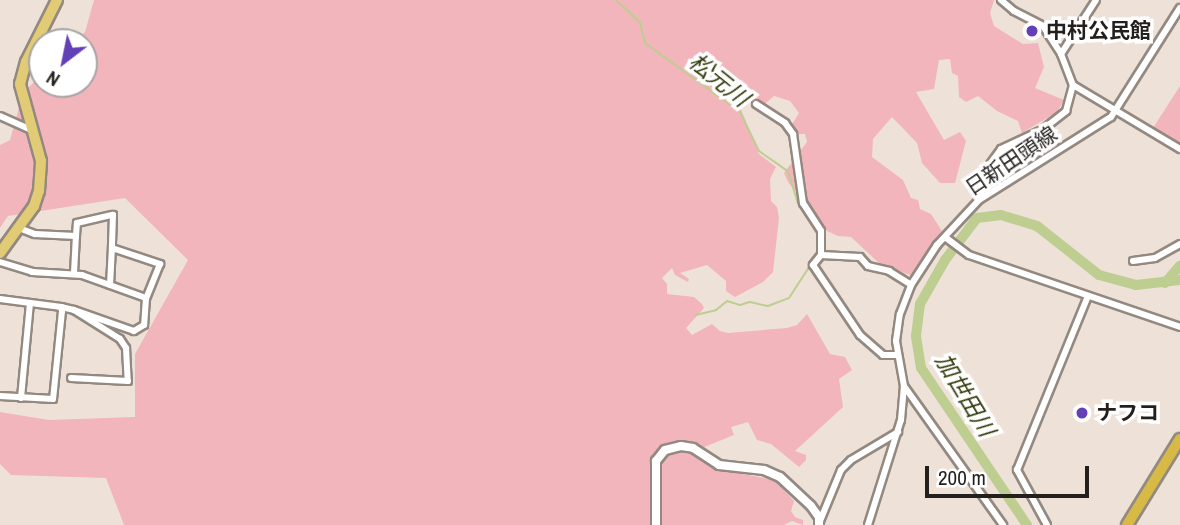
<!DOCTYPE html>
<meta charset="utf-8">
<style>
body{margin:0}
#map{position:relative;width:1180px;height:525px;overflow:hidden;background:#eee2d8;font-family:"Archivo Narrow","Noto Sans JP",sans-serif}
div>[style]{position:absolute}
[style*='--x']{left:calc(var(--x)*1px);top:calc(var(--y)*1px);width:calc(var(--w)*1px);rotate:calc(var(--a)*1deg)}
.green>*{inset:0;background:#f2b5bb}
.stream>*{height:2px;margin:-1px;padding:0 1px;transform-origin:1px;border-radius:1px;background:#becd90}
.river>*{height:10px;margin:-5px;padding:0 5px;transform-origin:5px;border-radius:5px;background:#becd90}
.roads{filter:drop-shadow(2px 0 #938980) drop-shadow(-2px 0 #938980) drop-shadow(0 2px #938980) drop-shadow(0 -2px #938980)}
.minor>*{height:6px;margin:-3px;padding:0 3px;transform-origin:3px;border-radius:3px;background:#fff}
.tertiary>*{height:8px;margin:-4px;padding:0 4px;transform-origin:4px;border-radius:4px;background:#fff}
.primary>*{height:10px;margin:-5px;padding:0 5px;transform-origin:5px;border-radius:5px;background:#e1cb74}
.trunk>*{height:10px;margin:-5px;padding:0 5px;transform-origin:5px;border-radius:5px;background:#d7ba46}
.dots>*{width:19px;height:19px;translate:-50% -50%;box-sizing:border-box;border:4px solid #fff;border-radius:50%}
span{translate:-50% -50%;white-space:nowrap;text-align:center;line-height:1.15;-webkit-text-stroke:7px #fff;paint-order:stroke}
.poi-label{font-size:21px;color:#231f1c;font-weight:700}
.left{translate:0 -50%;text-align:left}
.street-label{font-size:21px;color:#231f1c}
.water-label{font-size:23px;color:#313a0c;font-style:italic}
.north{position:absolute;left:28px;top:28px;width:70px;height:70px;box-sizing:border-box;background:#fff;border:2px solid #a7a5a4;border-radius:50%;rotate:212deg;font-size:19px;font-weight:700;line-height:28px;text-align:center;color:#231f1c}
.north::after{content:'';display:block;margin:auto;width:24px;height:32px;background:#6440b8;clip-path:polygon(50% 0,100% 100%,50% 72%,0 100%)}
.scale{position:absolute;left:925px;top:466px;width:164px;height:32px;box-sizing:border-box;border:4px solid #231f1c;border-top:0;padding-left:9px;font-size:21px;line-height:24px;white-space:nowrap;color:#231f1c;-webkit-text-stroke:5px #fff;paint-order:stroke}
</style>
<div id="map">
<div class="green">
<i style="clip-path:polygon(94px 0,994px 0,990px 13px,994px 26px,1023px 44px,1038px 43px,1044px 67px,1035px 88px,1064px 100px,1057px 112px,1022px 133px,1018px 121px,997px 111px,978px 96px,966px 102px,959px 97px,958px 76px,952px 73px,950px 59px,939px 60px,934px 89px,916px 92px,944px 140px,960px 132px,966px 141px,955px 183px,940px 183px,922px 163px,917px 143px,892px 117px,873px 139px,872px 157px,903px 180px,911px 198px,918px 200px,920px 209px,931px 214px,942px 231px,942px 236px,913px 276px,880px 264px,851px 237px,838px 236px,827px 231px,788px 182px,784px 173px,807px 142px,805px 134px,796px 134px,791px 126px,799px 113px,790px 101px,774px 96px,765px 104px,746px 99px,740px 107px,759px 154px,776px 167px,770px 179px,771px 201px,777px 207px,779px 218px,773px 272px,763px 282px,735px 297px,726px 291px,726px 281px,707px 265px,680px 273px,689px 279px,688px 282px,675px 275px,672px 268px,662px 278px,667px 284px,667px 294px,694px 297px,702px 304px,704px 308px,686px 328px,692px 335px,712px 324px,720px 331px,728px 333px,787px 328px,797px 325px,807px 314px,830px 354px,845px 357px,852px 370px,839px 379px,843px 407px,795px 451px,806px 455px,806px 460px,799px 467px,771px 444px,757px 440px,748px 422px,731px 427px,734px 435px,692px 452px,723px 470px,775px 480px,794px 501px,791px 511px,795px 517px,803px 520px,803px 525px,792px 521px,784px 525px,124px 525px,106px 478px,11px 475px,0 464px,0 412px,49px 420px,135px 417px,135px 354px,188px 260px,125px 198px,8px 216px,0 228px,0 145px,10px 140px,23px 93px,42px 74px,42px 84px,84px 84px,84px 42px,75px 42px,85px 32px)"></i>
<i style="clip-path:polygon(1180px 86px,1180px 144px,1153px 128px)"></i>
</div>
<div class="stream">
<i style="--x:616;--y:0;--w:33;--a:43"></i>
<i style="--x:640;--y:22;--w:22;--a:77"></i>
<i style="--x:645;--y:43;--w:117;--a:36"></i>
<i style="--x:740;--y:112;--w:43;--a:64"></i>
<i style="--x:759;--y:151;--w:35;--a:35"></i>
<i style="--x:788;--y:171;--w:34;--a:73"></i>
<i style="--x:798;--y:203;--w:15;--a:53"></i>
<i style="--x:841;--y:253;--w:20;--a:3"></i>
<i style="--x:861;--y:254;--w:16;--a:38"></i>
<i style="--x:890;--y:268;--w:17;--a:25"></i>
<i style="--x:696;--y:315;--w:21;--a:-14"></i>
<i style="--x:716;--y:310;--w:14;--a:-39"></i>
<i style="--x:727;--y:301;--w:14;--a:17"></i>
<i style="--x:740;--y:305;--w:10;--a:-17"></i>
<i style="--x:750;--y:302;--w:18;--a:13"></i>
<i style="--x:768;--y:306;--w:22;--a:-21"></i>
<i style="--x:789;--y:298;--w:38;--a:-57"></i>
</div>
<div class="river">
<i style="--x:1165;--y:283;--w:23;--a:-49"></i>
<i style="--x:1027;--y:525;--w:189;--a:-124"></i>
<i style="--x:921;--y:368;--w:32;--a:-99"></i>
<i style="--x:916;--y:336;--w:32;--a:-83"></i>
<i style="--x:920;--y:304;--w:51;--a:-60.4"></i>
<i style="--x:945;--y:260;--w:53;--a:-52.7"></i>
<i style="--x:977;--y:218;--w:24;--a:-7"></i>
<i style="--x:1001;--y:215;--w:38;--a:17"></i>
<i style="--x:1037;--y:226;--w:79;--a:38.3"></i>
<i style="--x:1099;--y:275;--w:38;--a:15"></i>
<i style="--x:1136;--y:285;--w:44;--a:-6.5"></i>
</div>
<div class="roads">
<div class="minor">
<i style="--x:1001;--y:0;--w:17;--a:40"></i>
<i style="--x:1014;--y:11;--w:33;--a:27"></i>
<i style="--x:1043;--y:26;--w:33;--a:57"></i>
<i style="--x:1061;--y:54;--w:33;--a:69"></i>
<i style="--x:1073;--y:85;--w:125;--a:30.9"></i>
<i style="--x:1061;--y:54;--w:64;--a:-57.1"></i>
<i style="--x:756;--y:104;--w:35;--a:33"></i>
<i style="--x:785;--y:123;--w:14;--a:54"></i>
<i style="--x:793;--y:134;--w:70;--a:81.8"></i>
<i style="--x:803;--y:203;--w:33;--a:57"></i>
<i style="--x:821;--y:231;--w:24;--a:90"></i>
<i style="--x:821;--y:255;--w:13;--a:129"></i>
<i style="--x:813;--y:265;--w:84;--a:56.1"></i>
<i style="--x:860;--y:335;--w:30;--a:41"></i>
<i style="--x:883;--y:355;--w:14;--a:0"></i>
<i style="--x:0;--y:116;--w:35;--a:24"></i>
<i style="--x:980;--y:198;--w:32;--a:-76"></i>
<i style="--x:988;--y:167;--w:22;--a:-54"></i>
<i style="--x:1001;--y:149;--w:45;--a:-24.9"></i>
<i style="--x:1042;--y:130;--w:31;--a:-38"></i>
<i style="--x:1066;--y:111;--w:27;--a:-75"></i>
<i style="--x:19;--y:228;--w:17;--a:21"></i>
<i style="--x:35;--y:234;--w:41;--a:2.8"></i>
<i style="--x:76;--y:236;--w:13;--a:-86"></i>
<i style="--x:77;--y:223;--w:37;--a:-13"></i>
<i style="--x:113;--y:215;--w:33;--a:92"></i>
<i style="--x:112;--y:248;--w:51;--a:18.4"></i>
<i style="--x:160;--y:264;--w:37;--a:112"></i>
<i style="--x:146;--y:298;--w:27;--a:94"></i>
<i style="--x:144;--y:325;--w:12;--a:149"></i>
<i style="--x:134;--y:331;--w:64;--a:-160.7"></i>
<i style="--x:945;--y:237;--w:30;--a:37"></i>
<i style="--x:969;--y:255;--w:223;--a:18.8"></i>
<i style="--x:821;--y:255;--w:39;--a:3"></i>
<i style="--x:860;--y:257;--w:12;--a:48"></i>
<i style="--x:868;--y:266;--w:22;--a:13"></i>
<i style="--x:889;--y:271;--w:26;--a:32"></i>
<i style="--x:1133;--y:261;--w:22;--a:-8"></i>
<i style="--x:1155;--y:258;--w:29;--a:-29"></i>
<i style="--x:0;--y:262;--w:34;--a:17"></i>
<i style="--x:32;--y:272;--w:50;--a:3.4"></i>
<i style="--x:82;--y:275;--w:68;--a:19.8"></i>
<i style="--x:74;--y:273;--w:37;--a:-87"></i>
<i style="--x:110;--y:285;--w:37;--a:-87"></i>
<i style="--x:0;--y:299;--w:62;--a:7.5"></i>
<i style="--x:61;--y:307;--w:4;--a:76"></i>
<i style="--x:62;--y:311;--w:88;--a:95.8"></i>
<i style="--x:53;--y:399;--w:53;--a:-176.8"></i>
<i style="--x:61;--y:307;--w:13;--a:13"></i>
<i style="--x:74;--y:310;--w:54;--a:32.2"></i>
<i style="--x:120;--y:339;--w:11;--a:56"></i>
<i style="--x:126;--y:348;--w:33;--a:87"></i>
<i style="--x:128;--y:381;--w:57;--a:-177"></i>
<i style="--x:904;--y:386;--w:171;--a:54.5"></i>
<i style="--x:21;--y:398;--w:95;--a:-84.6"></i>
<i style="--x:820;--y:521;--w:55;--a:-67.6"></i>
<i style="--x:841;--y:470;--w:14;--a:-45"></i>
<i style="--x:851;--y:460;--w:55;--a:-30.8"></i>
<i style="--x:868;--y:525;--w:110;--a:-72.6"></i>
<i style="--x:901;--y:420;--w:34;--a:-85"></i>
<i style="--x:904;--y:386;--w:46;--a:-100.1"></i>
<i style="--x:896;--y:341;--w:27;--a:-82"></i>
<i style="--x:900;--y:314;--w:31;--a:-69"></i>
<i style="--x:911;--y:285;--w:48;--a:-57"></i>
<i style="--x:937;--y:245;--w:62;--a:-47"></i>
<i style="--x:979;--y:200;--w:156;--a:-32.2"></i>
<i style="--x:1111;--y:117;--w:129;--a:-57.7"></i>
<i style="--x:1047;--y:525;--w:63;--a:-118.6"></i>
<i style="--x:1017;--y:470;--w:188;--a:-67.8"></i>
</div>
<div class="tertiary">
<i style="--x:656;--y:525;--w:64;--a:-90"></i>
<i style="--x:656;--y:461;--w:14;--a:-51"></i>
<i style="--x:665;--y:450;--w:16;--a:-14"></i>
<i style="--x:681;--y:446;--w:12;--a:9"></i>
<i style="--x:693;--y:448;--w:31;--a:33"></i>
<i style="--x:719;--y:465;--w:45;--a:6.3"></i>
<i style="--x:764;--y:470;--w:17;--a:24"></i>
<i style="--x:780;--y:477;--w:42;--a:43.1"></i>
<i style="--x:811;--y:506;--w:14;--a:54"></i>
<i style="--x:819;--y:517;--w:8;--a:90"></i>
</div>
<div class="primary">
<i style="--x:0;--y:253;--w:58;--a:-54.1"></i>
<i style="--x:34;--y:206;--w:16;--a:-72"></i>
<i style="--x:39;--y:191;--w:30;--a:-86"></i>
<i style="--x:41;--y:161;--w:80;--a:-105.3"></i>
<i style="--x:20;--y:84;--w:23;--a:-75"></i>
<i style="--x:26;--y:62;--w:69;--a:-63.4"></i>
</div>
<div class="trunk">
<i style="--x:1127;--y:525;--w:101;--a:-58.4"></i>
</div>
</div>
<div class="dots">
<i style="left:1032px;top:31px;background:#6440b8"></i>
<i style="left:1082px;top:413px;background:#6440b8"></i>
</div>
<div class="poi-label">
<span class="left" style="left:1046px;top:31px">中村公民館</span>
<span class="left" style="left:1096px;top:413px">ナフコ</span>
</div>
<div class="street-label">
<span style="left:1011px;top:161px;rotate:-34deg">日新田頭線</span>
</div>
<div class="water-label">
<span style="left:719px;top:80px;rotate:39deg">松元川</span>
<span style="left:965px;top:395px;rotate:59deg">加世田川</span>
</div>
<div class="north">N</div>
<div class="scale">200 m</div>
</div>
